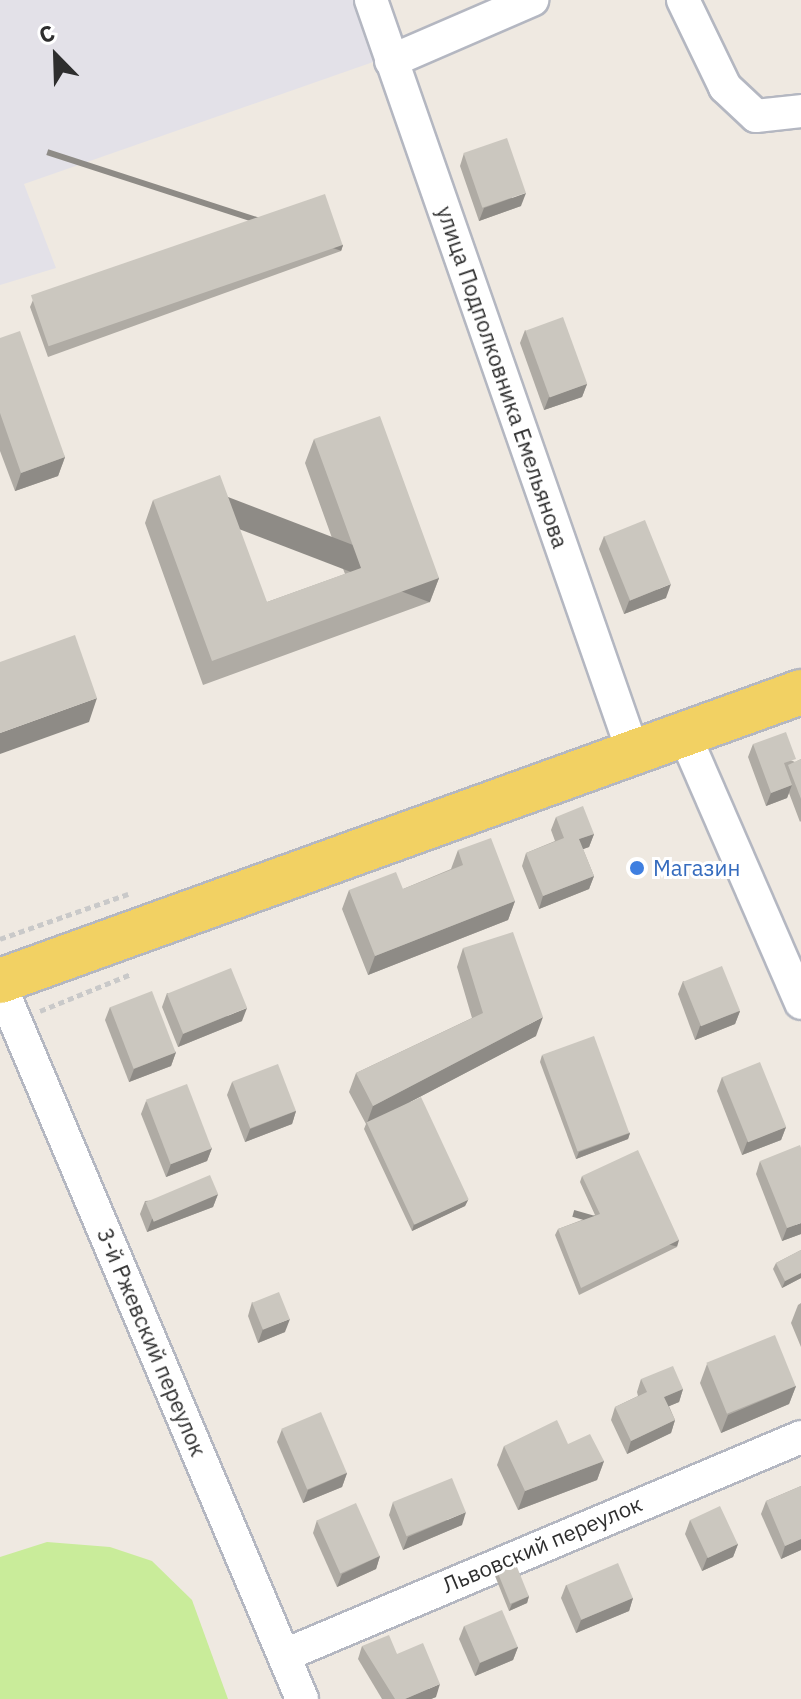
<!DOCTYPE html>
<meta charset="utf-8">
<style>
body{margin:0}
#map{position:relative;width:801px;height:1699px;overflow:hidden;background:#efe9e1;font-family:"IBM Plex Sans",sans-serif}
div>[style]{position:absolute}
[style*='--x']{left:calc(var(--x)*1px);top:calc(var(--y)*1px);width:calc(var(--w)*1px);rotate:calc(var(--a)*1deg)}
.industrial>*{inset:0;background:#e3e1e8}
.pitch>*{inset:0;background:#c9ec9a}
.path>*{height:5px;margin-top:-2.5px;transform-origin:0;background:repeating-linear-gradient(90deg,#c9c9c9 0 6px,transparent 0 10px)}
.roads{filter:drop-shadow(2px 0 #b4b7c1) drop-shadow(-2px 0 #b4b7c1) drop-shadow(0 2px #b4b7c1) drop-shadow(0 -2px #b4b7c1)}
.minor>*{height:32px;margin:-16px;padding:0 16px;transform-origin:16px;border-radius:16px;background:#fff}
.primary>*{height:44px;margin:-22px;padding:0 22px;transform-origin:22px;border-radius:22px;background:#f2d163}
.wall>*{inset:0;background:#afaba4}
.shaded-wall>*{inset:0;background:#8e8b86;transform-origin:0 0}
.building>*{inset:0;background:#cbc7bf;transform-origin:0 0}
.dots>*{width:22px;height:22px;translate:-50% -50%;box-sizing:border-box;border:4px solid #fff;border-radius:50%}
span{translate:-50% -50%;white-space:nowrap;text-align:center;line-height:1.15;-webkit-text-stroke:6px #fff;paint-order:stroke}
.street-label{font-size:22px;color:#2e2e2e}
.shop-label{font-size:22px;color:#366cbe}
.left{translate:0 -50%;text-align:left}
.north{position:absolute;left:16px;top:16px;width:80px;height:80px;-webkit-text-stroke:6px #fff;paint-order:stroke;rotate:337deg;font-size:22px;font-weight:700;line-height:32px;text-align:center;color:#2e2e2e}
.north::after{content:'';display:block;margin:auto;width:28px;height:36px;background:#2e2e2e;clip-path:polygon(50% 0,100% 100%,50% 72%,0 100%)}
</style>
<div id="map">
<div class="industrial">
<i style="clip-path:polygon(0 0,353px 0,376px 61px,24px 184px,56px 268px,0 285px)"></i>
</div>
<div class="pitch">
<i style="clip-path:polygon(47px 1542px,110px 1547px,152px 1561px,192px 1600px,228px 1699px,0 1699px,0 1557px)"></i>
</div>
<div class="path">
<i style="--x:0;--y:939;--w:136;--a:-19.4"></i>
<i style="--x:40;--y:1011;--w:98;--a:-22.1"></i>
</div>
<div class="roads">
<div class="minor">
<i style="--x:371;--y:0;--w:799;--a:70.79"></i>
<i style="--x:683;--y:0;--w:97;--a:64.2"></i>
<i style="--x:725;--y:87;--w:42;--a:43.1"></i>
<i style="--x:756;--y:116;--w:45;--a:-6.3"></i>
<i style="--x:391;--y:61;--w:154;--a:-23.4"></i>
<i style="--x:685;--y:736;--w:291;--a:66.5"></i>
<i style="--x:0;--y:985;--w:775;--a:67.07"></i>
<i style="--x:285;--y:1655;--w:560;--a:-22.9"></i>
</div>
<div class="primary">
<i style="--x:0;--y:981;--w:852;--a:-19.84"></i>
</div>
</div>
<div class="wall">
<i style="clip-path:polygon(464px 153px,521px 206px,479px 221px,460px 166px)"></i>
<i style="clip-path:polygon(343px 245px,341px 251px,48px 357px,30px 307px,33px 300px)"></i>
<i style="clip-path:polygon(525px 330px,587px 384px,582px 397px,544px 410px,520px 343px)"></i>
<i style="clip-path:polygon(0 338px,65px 457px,58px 476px,15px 491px,0 451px)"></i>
<i style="clip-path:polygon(314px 439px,439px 578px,430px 602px,203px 685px,145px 523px,153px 500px,267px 602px,345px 574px,305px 463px)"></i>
<i style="clip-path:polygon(604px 536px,666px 598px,624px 614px,599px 549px)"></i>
<i style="clip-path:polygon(753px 744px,795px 762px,801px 759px,801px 821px,800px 822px,789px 793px,787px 798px,766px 806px,748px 757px)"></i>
<i style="clip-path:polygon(556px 817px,594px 834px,589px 847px,583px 849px,594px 876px,589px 889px,539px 909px,522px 866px,526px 853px,555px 841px,551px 830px)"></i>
<i style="clip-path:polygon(458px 850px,515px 901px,508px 920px,368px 975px,342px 909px,349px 890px,403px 889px,451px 869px)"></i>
<i style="clip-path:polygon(463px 948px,536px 1036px,410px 1102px,468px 1200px,465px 1206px,412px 1231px,364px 1129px,366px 1124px,349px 1092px,356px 1073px,472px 1018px,457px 967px)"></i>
<i style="clip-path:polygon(683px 981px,740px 1011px,735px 1024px,695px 1040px,678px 994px)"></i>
<i style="clip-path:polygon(167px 993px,242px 1021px,178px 1047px,162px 1007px)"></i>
<i style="clip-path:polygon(110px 1007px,176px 1052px,171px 1066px,129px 1082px,105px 1020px)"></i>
<i style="clip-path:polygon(542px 1055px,630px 1133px,628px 1139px,576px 1159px,540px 1062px)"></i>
<i style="clip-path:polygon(722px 1077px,786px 1127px,781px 1140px,742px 1155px,717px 1091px)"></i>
<i style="clip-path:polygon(232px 1082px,296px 1111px,292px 1124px,245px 1142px,227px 1095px)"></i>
<i style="clip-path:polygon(146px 1101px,212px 1148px,207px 1161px,166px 1177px,141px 1114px)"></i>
<i style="clip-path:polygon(760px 1161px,801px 1234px,782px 1241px,756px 1174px)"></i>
<i style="clip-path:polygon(582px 1176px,677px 1247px,579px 1295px,555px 1235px,558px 1229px,595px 1215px,580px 1182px)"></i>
<i style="clip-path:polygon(218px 1194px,213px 1207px,147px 1232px,140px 1214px,145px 1201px)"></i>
<i style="clip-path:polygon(801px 1250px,801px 1278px,782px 1288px,773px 1269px,776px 1263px)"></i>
<i style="clip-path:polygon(252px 1302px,285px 1332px,258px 1343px,248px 1316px)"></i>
<i style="clip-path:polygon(801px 1303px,801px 1347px,791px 1323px,798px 1305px)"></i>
<i style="clip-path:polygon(707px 1364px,796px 1386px,789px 1404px,721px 1433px,700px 1383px)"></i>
<i style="clip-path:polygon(641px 1379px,683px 1389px,679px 1402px,669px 1406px,675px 1420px,671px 1433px,627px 1454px,611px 1420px,615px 1407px,638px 1396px,637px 1392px)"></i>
<i style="clip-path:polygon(282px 1429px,347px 1473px,342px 1487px,303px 1503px,277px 1442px)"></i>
<i style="clip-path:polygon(568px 1444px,604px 1461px,597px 1480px,518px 1510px,497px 1465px,504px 1446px)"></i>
<i style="clip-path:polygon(801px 1486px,801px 1550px,781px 1559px,761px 1514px,766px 1501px)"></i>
<i style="clip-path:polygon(393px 1502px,462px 1525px,403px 1550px,389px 1515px)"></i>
<i style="clip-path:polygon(317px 1520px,380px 1556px,376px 1569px,337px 1587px,313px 1533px)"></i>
<i style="clip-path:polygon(690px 1520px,738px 1544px,733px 1557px,702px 1571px,685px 1534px)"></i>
<i style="clip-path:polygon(497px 1570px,529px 1596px,527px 1603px,509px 1611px,495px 1576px)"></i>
<i style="clip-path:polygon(566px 1585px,633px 1598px,629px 1611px,576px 1633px,561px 1598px)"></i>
<i style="clip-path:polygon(464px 1626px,518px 1647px,513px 1660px,475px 1676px,459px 1639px)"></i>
<i style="clip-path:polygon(362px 1646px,397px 1654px,436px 1697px,431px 1699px,382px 1699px,358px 1659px)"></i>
</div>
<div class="shaded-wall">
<i style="clip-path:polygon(526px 193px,521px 206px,479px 221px,484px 208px)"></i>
<i style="left:343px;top:245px;width:6px;height:310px;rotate:108deg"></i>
<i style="clip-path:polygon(587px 384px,582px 397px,544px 410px,549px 397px)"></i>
<i style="clip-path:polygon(65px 457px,58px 476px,15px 491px,21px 473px)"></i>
<i style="left:439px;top:578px;width:26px;height:242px;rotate:111deg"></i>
<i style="clip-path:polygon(671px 584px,666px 598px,624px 614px,629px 601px)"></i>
<i style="clip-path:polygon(97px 698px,89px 722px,0 754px,0 733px)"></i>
<i style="clip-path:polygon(792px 785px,787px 798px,766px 806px,771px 793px)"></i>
<i style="clip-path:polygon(594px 834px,589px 847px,575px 852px,579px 839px)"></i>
<i style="clip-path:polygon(594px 876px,589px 889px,539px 909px,543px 896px)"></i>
<i style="clip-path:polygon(515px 901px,508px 920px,368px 975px,375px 956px)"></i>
<i style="clip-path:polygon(247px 1008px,242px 1021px,178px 1047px,183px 1034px)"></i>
<i style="clip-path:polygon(740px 1011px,735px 1024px,695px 1040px,700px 1026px)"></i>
<i style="clip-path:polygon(543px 1017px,536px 1036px,368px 1124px,367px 1123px,373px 1106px)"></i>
<i style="clip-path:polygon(176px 1052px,171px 1066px,129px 1082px,134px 1069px)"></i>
<i style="clip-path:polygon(296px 1111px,292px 1124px,245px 1142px,250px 1129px)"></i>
<i style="clip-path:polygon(786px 1127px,781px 1140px,742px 1155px,747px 1142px)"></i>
<i style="clip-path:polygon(630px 1133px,628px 1139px,576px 1159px,579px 1152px)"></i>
<i style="clip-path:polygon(212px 1148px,207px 1161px,166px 1177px,171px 1164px)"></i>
<i style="clip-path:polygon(218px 1194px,213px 1207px,147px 1232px,152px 1219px)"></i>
<i style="clip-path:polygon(468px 1200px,465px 1206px,412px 1231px,414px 1224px)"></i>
<i style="clip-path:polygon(801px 1223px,801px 1234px,782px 1241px,787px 1228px)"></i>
<i style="left:679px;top:1240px;width:7px;height:109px;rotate:106deg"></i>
<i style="clip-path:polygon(801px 1273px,801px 1278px,782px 1288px,785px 1281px)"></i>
<i style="clip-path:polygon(290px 1319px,285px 1332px,258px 1343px,263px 1329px)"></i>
<i style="clip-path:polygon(796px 1386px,789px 1404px,721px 1433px,728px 1415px)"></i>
<i style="clip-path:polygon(683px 1389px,679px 1402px,660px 1410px,664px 1397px)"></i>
<i style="clip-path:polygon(675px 1420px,671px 1433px,627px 1454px,631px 1441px)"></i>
<i style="clip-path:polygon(604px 1461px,597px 1480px,518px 1510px,525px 1491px)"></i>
<i style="clip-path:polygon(347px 1473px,342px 1487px,303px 1503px,308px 1490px)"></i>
<i style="clip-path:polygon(466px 1512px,462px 1525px,403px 1550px,408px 1537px)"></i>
<i style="clip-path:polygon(801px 1539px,801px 1550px,781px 1559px,785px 1546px)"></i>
<i style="clip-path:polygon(738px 1544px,733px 1557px,702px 1571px,707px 1558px)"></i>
<i style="clip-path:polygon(380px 1556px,376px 1569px,337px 1587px,342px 1574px)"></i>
<i style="clip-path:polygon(529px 1596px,527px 1603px,509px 1611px,512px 1604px)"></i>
<i style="clip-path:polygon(633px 1598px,629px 1611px,576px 1633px,581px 1620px)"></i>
<i style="clip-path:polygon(518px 1647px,513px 1660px,475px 1676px,480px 1663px)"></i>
<i style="clip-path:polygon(440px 1684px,436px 1697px,431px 1699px,405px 1699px)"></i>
</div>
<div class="building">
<i style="left:507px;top:138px;width:58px;height:46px;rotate:71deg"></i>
<i style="left:325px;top:194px;width:54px;height:311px;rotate:71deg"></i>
<i style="left:563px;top:317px;width:71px;height:40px;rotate:70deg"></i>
<i style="clip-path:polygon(20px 331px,65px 457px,21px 473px,0 413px,0 338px)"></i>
<i style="clip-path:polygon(380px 416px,439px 578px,212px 661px,153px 500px,220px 475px,267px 602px,361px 568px,314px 439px)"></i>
<i style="left:645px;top:520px;width:69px;height:44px;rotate:68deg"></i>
<i style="clip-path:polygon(75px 635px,97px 698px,0 733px,0 662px)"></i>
<i style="clip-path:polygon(786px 732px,796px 759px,784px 763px,792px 785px,771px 793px,753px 744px)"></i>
<i style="clip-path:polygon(801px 759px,801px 799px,788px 765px)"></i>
<i style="clip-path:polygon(583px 806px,594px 834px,579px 839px,594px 876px,543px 896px,526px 853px,564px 838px,556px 817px)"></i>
<i style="clip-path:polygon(491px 838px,515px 901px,375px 956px,349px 890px,396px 872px,403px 889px,463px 865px,458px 850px)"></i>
<i style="clip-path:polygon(513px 932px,543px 1017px,373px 1106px,356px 1073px,483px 1013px,463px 948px)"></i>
<i style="left:722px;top:966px;width:48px;height:42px;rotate:68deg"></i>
<i style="left:231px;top:968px;width:43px;height:69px;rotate:68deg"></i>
<i style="left:152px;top:991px;width:66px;height:45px;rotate:69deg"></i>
<i style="left:594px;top:1036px;width:103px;height:55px;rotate:70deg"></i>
<i style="left:760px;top:1062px;width:70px;height:41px;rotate:68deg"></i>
<i style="left:278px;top:1064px;width:50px;height:49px;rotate:69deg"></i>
<i style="left:187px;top:1084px;width:69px;height:44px;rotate:69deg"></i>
<i style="left:421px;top:1097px;width:113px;height:60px;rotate:65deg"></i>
<i style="clip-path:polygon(800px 1145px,801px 1148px,801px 1223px,787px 1228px,760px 1161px)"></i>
<i style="clip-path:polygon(638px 1150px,679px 1240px,581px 1288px,558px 1229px,600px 1214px,582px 1176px)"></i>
<i style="left:210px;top:1175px;width:21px;height:70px;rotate:67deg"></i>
<i style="clip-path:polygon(801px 1250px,801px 1273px,785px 1281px,776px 1263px)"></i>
<i style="left:279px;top:1292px;width:29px;height:29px;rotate:68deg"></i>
<i style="left:775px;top:1335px;width:55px;height:74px;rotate:68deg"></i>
<i style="clip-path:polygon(673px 1366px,683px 1389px,664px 1397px,675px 1420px,631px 1441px,615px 1407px,647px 1392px,641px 1379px)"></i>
<i style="left:321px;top:1412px;width:66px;height:43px;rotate:67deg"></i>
<i style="clip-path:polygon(557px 1420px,568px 1444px,590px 1434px,604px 1461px,525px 1491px,504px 1446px)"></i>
<i style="left:452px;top:1478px;width:37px;height:64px;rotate:68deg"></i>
<i style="clip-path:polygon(801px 1486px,801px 1539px,785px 1546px,766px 1501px)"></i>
<i style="left:356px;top:1503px;width:58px;height:43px;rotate:66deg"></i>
<i style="left:720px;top:1506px;width:42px;height:33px;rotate:65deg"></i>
<i style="left:515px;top:1562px;width:37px;height:20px;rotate:68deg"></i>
<i style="left:618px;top:1563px;width:38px;height:56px;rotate:67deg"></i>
<i style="left:502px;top:1610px;width:40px;height:41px;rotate:67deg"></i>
<i style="clip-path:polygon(389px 1635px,397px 1654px,423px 1643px,440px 1684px,405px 1699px,395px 1699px,362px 1646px)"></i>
</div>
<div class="dots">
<i style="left:637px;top:868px;background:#3f7fe0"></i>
</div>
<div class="street-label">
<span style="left:503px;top:377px;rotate:71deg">улица Подполковника Емельянова</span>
<span style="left:152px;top:1342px;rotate:67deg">3-й Ржевский переулок</span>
<span style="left:542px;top:1544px;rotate:-23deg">Львовский переулок</span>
</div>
<div class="shop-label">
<span class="left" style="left:653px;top:868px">Магазин</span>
</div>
<div class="north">С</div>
</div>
